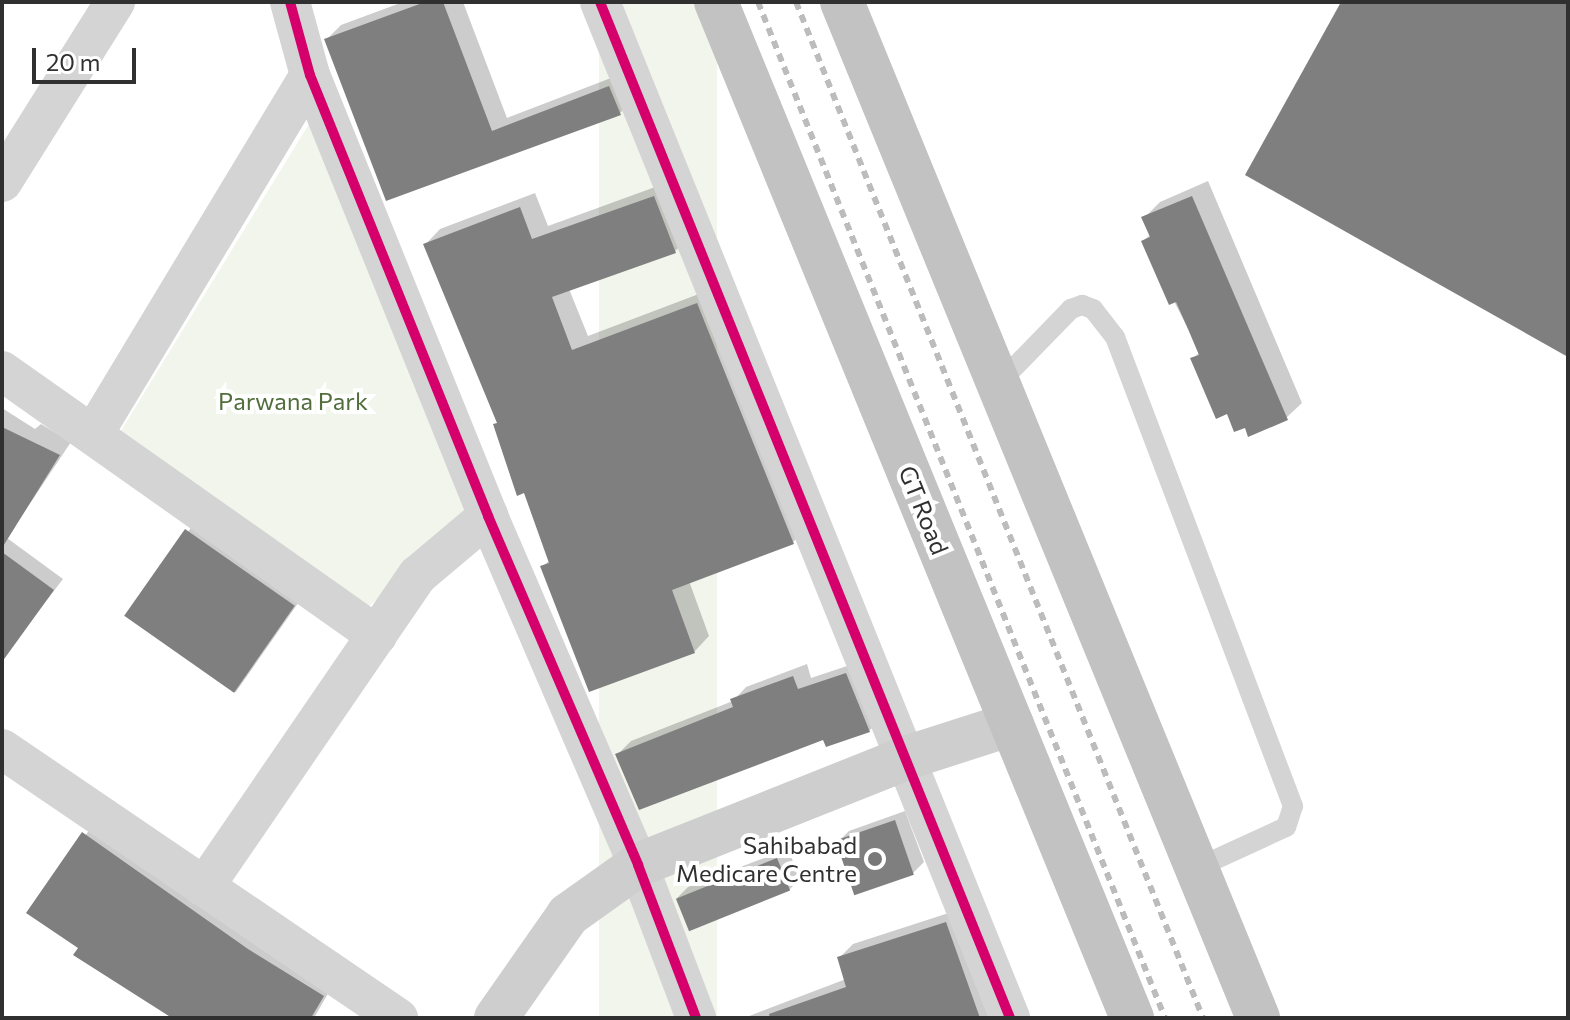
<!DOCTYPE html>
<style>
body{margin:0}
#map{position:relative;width:1570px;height:1020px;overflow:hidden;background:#fff;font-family:Commissioner,sans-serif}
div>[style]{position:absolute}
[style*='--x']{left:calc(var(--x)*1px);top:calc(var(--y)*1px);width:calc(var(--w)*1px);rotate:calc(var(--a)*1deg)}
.green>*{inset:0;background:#f1f5ec;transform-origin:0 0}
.shadow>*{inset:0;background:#0003;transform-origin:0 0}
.building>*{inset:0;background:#7f7f7f;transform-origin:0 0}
.lane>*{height:20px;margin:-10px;padding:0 10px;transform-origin:10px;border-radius:10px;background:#d4d4d4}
.street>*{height:40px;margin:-20px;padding:0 20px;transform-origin:20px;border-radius:20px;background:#d4d4d4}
.secondary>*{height:44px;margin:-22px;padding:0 22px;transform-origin:22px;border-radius:22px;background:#cecece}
.highway>*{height:44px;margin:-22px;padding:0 22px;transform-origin:22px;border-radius:22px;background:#c2c2c2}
.rail>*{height:6px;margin-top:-3px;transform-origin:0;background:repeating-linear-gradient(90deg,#bcbcbc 0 8px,transparent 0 14px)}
.cycleway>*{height:10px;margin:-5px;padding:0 5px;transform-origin:5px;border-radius:5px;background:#d6006c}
.dots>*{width:22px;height:22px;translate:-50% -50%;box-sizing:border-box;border:4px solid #fff;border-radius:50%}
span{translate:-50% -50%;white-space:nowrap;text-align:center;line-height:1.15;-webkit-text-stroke:8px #fff;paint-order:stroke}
.park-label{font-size:24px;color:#516d3b}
.street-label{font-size:24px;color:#303030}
.poi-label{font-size:24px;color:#303030}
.right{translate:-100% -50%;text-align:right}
.frame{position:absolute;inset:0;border:4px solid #303030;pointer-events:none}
.scale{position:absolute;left:32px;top:48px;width:104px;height:36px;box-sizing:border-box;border:4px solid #303030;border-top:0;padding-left:10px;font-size:24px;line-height:28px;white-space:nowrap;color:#303030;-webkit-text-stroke:6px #fff;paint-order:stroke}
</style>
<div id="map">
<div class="green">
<i style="left:599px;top:2px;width:118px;height:1096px"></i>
<i style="clip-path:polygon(317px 111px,477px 512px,369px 606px,116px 439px)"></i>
</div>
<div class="shadow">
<i style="clip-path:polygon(403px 2px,463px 2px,507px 118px,624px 73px,635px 98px,620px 113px,387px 199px,326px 40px,341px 25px)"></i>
<i style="clip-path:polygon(1208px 181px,1302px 403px,1286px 418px,1246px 425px,1228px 412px,1192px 359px,1200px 352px,1143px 241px,1151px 234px,1144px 218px,1160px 202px)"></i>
<i style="clip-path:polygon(669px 182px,691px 236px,675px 251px,569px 289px,588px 336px,712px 289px,808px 527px,793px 542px,689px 581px,709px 636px,694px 652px,542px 567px,550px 560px,525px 491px,425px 245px,440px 229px,535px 193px,548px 226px)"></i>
<i style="clip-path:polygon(2px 408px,35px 429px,41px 424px,71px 442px,7px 538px,63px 579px,2px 659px)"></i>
<i style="left:197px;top:519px;width:131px;height:120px;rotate:35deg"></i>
<i style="clip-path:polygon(859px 662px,882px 718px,869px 731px,618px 754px,631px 741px,733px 701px,746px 687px,807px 664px,811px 678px)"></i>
<i style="clip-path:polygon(905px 811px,924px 862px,913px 873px,838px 842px,849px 831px)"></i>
<i style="clip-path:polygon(96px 821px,334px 983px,314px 1018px,175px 1018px,29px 912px)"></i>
<i style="clip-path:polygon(788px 849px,800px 879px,789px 890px,677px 898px,688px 887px)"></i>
<i style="clip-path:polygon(961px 909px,998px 1018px,744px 1018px,846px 979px,839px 958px,853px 944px)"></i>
</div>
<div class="building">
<i style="clip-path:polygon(425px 2px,443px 2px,492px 131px,609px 86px,621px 115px,386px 201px,324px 39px)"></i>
<i style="clip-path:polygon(1341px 2px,1568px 2px,1568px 357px,1245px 175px)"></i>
<i style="clip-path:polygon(654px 196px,676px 253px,552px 297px,572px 350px,697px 303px,794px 544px,672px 590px,695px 653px,589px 692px,540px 566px,549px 563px,524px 493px,517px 496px,493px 424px,497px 423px,423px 244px,520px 207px,532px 239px)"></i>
<i style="clip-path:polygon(1192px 196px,1288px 420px,1248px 437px,1245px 428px,1234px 432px,1227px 414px,1216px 419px,1190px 358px,1199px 355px,1188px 329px,1176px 302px,1169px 305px,1141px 241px,1150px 237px,1141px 217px)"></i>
<i style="clip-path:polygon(2px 427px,60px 455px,2px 548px)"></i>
<i style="left:185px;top:529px;width:134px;height:106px;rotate:35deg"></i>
<i style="clip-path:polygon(2px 552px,54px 590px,2px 662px)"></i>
<i style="clip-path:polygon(846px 673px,870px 732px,826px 747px,823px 740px,639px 810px,615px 754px,733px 707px,730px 699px,793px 676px,798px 689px)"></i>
<i style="left:895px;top:820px;width:58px;height:63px;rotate:71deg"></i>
<i style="clip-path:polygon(82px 832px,248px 949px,324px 996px,311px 1018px,172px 1018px,73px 955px,78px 948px,26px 913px)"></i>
<i style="left:777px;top:858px;width:35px;height:109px;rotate:68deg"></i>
<i style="clip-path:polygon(946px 922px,980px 1018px,770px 1018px,769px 1014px,846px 987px,837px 957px)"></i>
</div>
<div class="lane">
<i style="--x:998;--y:384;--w:105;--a:-45.8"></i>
<i style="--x:1071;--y:309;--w:12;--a:-20"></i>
<i style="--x:1082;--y:305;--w:12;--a:20"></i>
<i style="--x:1093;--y:309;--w:36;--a:52"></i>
<i style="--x:1115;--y:337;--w:502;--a:69.22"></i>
<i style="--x:1293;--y:806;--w:22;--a:108"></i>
<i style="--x:1286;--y:827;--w:98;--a:155.3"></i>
</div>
<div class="street">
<i style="--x:290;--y:2;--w:76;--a:74.7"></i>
<i style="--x:310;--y:75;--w:476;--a:68"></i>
<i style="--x:488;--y:516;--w:380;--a:66.7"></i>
<i style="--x:638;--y:865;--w:164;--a:69.2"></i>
<i style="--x:600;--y:2;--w:1096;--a:68.02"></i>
<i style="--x:2;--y:182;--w:213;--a:-57.9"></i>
<i style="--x:2;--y:371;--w:459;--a:35.2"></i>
<i style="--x:94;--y:433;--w:418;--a:-58.9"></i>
<i style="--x:2;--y:749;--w:479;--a:34.2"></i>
<i style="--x:204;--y:887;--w:378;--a:-55.6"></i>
<i style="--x:418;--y:575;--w:92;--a:-40.1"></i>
</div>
<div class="secondary">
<i style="--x:496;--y:1018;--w:126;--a:-55"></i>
<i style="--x:568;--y:915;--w:86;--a:-35.5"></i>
<i style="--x:638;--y:865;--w:292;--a:-21.7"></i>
<i style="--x:909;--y:757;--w:108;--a:-17.8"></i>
</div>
<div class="highway">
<i style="--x:716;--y:2;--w:1098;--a:67.73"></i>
<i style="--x:842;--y:2;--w:1098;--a:67.73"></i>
</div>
<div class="rail">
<i style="--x:758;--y:2;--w:1094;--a:68.17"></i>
<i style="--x:796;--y:2;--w:1094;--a:68.17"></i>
</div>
<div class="cycleway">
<i style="--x:290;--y:2;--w:76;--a:74.7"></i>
<i style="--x:310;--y:75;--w:476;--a:68"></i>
<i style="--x:488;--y:516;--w:380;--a:66.7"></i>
<i style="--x:638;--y:865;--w:164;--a:69.2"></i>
<i style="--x:600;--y:2;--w:1096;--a:68.02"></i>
</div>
<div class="dots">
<i style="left:875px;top:859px;background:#787878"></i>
</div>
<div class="park-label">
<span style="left:293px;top:401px">Parwana Park</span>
</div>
<div class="street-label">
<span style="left:924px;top:510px;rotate:68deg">GT Road</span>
</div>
<div class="poi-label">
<span class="right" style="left:857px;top:859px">Sahibabad<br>Medicare Centre</span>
</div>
<div class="frame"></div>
<div class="scale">20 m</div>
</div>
